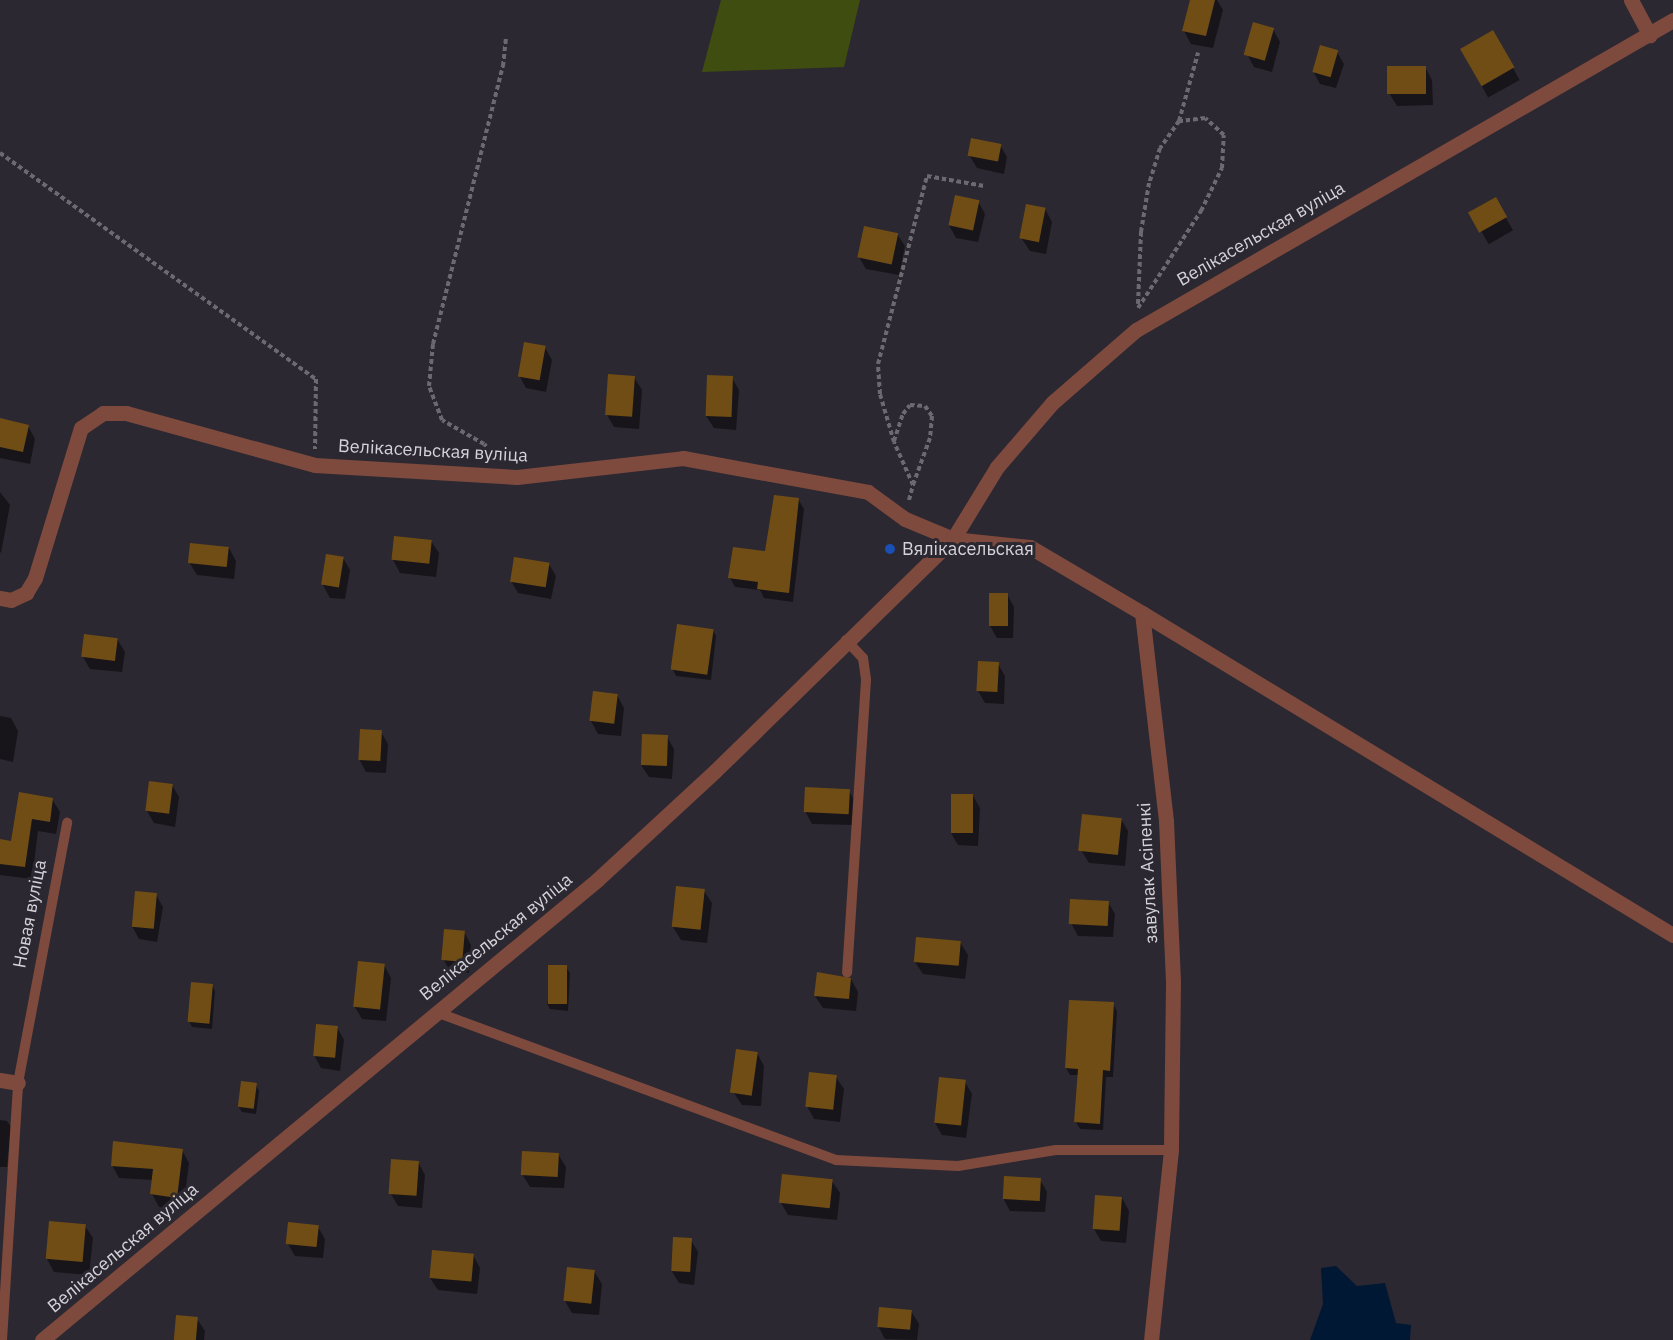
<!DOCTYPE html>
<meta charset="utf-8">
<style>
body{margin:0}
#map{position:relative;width:1673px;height:1340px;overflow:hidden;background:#2b2831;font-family:"IBM Plex Sans",sans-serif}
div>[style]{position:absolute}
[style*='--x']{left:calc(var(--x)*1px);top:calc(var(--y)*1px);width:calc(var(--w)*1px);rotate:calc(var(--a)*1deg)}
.green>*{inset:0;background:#404d10}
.water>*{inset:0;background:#001834}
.shadow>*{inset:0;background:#0007;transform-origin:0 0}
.building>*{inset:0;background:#704d15;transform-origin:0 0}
.path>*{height:4px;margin-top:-2px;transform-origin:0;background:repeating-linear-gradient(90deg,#6c6a71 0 4.5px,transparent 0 7.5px)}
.service>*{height:10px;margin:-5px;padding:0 5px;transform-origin:5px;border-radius:5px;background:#7e4a3d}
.minor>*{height:15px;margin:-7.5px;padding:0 7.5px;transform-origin:7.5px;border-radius:7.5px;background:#7e4a3d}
.dots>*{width:16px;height:16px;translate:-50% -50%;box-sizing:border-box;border:3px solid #2b2831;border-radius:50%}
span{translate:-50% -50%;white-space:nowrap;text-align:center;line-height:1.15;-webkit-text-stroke:6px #2b2831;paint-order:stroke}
.street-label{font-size:18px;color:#d5d3d9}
.poi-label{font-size:18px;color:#d5d3d9}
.left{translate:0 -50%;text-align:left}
</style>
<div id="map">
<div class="green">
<i style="clip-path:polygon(721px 0,860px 0,844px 67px,702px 72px)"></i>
</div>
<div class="water">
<i style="clip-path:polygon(1336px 1266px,1357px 1286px,1385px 1283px,1396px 1323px,1411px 1325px,1410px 1340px,1310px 1340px,1323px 1304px,1321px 1268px)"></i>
</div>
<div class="shadow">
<i style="clip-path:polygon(1191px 0,1217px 0,1223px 10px,1213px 48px,1191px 44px,1184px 31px)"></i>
<i style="clip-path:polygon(1273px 29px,1280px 42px,1272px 72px,1254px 67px,1247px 54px)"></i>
<i style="left:1493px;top:32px;width:55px;height:36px;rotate:61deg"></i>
<i style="clip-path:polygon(1337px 52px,1344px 64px,1336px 88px,1320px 84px,1313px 71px)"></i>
<i style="clip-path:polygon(1425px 67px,1432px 80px,1433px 105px,1397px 106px,1389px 93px)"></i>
<i style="clip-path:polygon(1000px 145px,1007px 157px,1004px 174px,977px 168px,969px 155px)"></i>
<i style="left:1495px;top:199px;width:36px;height:28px;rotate:60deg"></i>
<i style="clip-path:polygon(978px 201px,985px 214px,978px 242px,956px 238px,949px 225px)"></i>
<i style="clip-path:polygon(1045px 209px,1052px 222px,1046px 254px,1030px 251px,1022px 239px)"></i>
<i style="clip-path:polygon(897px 234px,905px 246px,899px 275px,866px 269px,859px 257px)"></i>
<i style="clip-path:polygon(545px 348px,552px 360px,546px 392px,526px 388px,519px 375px)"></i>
<i style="clip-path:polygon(634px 377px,642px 390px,639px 429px,614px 427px,607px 415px)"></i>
<i style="clip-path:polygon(732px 378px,739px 390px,736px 430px,714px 428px,706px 416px)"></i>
<i style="clip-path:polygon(0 420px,28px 426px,35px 439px,30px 464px,0 458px)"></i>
<i style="clip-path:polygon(0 492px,10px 505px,1px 553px,0 552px)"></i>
<i style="clip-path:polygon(798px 499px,804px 509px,793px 602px,764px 598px,760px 590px,735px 587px,730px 578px,766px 553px)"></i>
<i style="clip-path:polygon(431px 541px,439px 553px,436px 577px,400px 573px,393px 560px)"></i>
<i style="clip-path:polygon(229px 548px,236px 561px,234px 579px,197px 575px,189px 562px)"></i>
<i style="clip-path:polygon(343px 558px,350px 570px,345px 599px,330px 598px,323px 585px)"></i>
<i style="clip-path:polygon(549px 564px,556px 576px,551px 599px,518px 593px,511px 581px)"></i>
<i style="clip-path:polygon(1007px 594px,1014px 607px,1013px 638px,997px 638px,990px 626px)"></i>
<i style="clip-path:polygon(713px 630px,716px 636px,711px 680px,676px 676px,673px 670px)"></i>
<i style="clip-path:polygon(117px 639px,125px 652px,122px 672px,90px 669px,83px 657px)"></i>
<i style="clip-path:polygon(998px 664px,1005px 676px,1004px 704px,985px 703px,978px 691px)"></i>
<i style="clip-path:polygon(617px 695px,624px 708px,621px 736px,598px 734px,591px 721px)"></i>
<i style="clip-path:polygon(0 716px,11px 718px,18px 731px,13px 762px,0 759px)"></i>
<i style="clip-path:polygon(381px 732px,388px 744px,386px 773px,366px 772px,359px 759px)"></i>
<i style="clip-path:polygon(667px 737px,674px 749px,672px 779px,649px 777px,641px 765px)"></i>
<i style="clip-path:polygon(172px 785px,179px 797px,175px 827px,154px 823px,147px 811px)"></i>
<i style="clip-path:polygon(849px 791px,856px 803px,855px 825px,812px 824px,805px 811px)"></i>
<i style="clip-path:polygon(20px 794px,52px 799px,60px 812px,56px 834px,38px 831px,32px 879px,0 875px,0 841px,12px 843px)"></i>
<i style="clip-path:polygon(973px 796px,980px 808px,978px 846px,958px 845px,951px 833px)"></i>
<i style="clip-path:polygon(1121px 819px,1128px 831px,1125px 866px,1089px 863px,1081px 850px)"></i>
<i style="clip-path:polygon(704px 891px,712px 903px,707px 943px,681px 940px,673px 927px)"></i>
<i style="clip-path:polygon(156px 895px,163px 907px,157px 942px,139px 939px,132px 926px)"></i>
<i style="clip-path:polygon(1108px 902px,1115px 914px,1113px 937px,1078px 936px,1071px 923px)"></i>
<i style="clip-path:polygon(464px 932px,471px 945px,469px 973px,451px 972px,443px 959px)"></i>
<i style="clip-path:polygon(960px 942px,968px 955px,965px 979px,923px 974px,915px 962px)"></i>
<i style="clip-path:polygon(384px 965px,391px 978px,386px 1021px,362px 1019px,355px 1007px)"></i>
<i style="clip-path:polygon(566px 967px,570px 973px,568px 1011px,550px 1009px,547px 1004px)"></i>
<i style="clip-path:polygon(851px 979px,858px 992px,856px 1011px,823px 1008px,815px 996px)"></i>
<i style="clip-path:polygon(212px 985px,215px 991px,212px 1029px,192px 1027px,189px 1021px)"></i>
<i style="clip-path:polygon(1113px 1004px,1117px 1011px,1113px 1077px,1106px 1077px,1103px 1130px,1080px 1129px,1076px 1122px,1079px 1075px,1070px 1075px,1066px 1068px)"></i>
<i style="clip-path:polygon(337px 1027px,344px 1040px,340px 1071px,321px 1068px,314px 1055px)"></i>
<i style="clip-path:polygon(757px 1053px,764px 1066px,761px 1106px,742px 1105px,734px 1093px)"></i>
<i style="clip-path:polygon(836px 1077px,844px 1089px,840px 1122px,814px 1119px,807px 1106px)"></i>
<i style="clip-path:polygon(965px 1082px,972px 1094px,966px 1138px,942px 1135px,935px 1123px)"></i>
<i style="clip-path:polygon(256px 1085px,259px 1091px,256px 1114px,242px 1112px,238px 1106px)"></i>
<i style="clip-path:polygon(0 1120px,7px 1121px,11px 1127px,7px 1167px,0 1167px)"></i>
<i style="clip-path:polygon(182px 1150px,189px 1163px,183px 1210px,159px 1207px,152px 1194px,154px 1180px,119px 1178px,112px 1165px)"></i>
<i style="clip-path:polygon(558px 1154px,566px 1167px,564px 1188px,530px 1187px,522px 1174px)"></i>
<i style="clip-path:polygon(418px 1162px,425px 1175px,422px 1208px,398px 1206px,391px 1194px)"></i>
<i style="clip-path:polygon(1040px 1180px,1047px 1192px,1045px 1212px,1010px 1211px,1003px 1198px)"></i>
<i style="clip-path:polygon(832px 1181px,840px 1193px,837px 1220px,788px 1215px,781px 1203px)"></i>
<i style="clip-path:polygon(1122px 1198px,1129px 1211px,1126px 1243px,1101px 1241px,1094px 1229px)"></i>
<i style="clip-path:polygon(85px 1226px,93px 1238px,89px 1275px,54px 1272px,47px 1259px)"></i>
<i style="clip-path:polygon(318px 1227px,325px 1239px,323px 1258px,295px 1256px,288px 1244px)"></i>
<i style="clip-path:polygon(691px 1240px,698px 1252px,694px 1285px,679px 1283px,671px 1270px)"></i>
<i style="clip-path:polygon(473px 1255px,480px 1268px,477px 1294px,438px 1290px,430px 1278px)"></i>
<i style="clip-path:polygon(594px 1271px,602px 1284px,599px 1315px,572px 1313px,565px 1301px)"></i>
<i style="clip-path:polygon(911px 1311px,919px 1324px,917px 1340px,885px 1339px,878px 1326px)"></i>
<i style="clip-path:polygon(197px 1319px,205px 1331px,204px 1340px,175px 1340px)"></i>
</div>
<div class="building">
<i style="clip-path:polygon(1190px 0,1215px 0,1206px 36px,1182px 31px)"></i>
<i style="left:1253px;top:22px;width:22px;height:34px;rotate:16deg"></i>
<i style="left:1493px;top:30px;width:43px;height:38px;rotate:60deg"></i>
<i style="left:1320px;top:45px;width:19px;height:28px;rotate:16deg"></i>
<i style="left:1387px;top:66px;width:39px;height:28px"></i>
<i style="left:971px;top:138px;width:31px;height:18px;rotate:11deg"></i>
<i style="left:955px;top:195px;width:25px;height:31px;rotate:12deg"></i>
<i style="left:1496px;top:197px;width:23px;height:32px;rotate:61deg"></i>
<i style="left:1026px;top:204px;width:20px;height:35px;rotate:11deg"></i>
<i style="left:864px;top:226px;width:35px;height:32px;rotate:12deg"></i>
<i style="left:524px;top:342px;width:22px;height:35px;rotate:10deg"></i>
<i style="left:608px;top:374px;width:27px;height:41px;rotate:4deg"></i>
<i style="left:707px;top:375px;width:26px;height:41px;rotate:2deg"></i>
<i style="clip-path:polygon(0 418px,29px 425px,23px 452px,0 447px)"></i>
<i style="clip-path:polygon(774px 495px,799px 498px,789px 593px,757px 589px,758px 582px,728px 578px,733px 547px,765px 551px)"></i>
<i style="left:394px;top:536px;width:38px;height:24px;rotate:6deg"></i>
<i style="left:190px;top:543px;width:39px;height:20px;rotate:6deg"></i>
<i style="left:326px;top:554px;width:18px;height:31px;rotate:9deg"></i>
<i style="left:514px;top:557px;width:36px;height:25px;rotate:9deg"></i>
<i style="left:989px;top:593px;width:19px;height:33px"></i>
<i style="left:677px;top:624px;width:37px;height:46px;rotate:8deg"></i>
<i style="left:84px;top:634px;width:34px;height:23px;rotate:7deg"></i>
<i style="left:978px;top:661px;width:21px;height:30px;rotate:3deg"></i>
<i style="left:593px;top:691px;width:25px;height:30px;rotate:7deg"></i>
<i style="left:360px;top:729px;width:22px;height:31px;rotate:3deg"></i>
<i style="left:642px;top:734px;width:26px;height:31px;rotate:2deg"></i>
<i style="left:149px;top:781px;width:24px;height:30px;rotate:7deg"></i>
<i style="left:805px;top:787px;width:45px;height:25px;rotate:3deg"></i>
<i style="clip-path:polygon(19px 792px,53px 798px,50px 822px,32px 819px,25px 867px,0 864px,0 839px,11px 841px)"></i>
<i style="left:951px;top:794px;width:22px;height:39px"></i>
<i style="left:1082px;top:814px;width:40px;height:37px;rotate:6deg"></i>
<i style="left:676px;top:886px;width:29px;height:41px;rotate:6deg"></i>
<i style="left:135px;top:891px;width:22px;height:36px;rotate:5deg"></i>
<i style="left:1070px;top:899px;width:39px;height:25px;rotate:3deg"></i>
<i style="left:444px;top:929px;width:21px;height:31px;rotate:5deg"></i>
<i style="left:916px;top:937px;width:45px;height:25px;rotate:5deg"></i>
<i style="left:358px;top:961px;width:27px;height:46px;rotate:6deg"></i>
<i style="left:548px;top:965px;width:19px;height:39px"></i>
<i style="clip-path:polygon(817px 972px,851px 978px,849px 999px,814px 996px)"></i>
<i style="left:191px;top:982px;width:22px;height:40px;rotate:5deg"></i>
<i style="clip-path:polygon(1069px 1000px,1114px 1002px,1110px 1071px,1103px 1070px,1100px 1124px,1074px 1122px,1078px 1069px,1065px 1068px)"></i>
<i style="left:316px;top:1024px;width:22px;height:32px;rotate:5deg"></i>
<i style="left:736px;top:1049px;width:22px;height:44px;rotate:8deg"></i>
<i style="left:809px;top:1072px;width:28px;height:35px;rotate:6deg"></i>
<i style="left:939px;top:1077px;width:27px;height:46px;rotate:6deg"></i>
<i style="left:241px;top:1081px;width:16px;height:26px;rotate:7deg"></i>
<i style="clip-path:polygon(113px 1141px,183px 1149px,177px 1198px,150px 1194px,153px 1169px,111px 1166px)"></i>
<i style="left:522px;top:1151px;width:37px;height:24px;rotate:3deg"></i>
<i style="left:391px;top:1159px;width:28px;height:35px;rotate:4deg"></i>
<i style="left:782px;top:1174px;width:51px;height:29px;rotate:6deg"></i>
<i style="left:1004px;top:1176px;width:37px;height:23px;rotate:3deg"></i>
<i style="left:1095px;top:1195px;width:27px;height:34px;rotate:4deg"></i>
<i style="left:49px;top:1221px;width:37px;height:38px;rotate:5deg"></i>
<i style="left:288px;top:1222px;width:31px;height:22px;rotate:6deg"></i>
<i style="left:673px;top:1237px;width:19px;height:34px;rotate:3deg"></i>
<i style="left:432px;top:1250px;width:42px;height:28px;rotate:5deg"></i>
<i style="left:567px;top:1267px;width:28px;height:34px;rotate:6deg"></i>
<i style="left:879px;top:1307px;width:33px;height:20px;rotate:5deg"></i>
<i style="left:176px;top:1315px;width:22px;height:25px;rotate:5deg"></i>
</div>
<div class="path">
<i style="--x:1179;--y:121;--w:71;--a:-74.4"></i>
<i style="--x:0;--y:153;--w:388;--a:35.6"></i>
<i style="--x:316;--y:379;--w:70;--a:90.8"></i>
<i style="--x:1138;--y:308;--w:116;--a:-57"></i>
<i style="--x:1201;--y:211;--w:48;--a:-64"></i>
<i style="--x:1222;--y:168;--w:33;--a:-87"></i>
<i style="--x:1224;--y:135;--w:25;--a:-138"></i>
<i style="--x:1205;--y:118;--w:26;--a:173"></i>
<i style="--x:1179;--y:121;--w:33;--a:125"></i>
<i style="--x:1160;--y:148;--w:37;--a:107"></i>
<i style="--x:1149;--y:183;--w:50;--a:99.3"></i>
<i style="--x:1141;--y:232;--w:72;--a:92.4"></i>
<i style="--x:894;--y:441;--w:28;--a:-72"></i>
<i style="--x:903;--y:414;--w:11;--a:-52"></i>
<i style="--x:910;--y:405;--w:15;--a:4"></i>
<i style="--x:925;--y:406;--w:12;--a:55"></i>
<i style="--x:932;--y:416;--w:22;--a:95"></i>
<i style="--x:930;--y:438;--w:50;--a:109.9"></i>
<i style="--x:497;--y:457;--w:18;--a:-135"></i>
<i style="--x:484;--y:444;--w:48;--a:-150.3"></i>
<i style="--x:442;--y:420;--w:36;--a:-111"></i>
<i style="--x:429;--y:386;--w:42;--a:-84.6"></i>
<i style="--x:433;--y:344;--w:287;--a:-75.9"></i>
<i style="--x:503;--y:66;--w:29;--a:-84"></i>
<i style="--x:909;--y:500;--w:16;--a:-75"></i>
<i style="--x:913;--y:485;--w:47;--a:-113.8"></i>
<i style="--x:894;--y:442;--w:50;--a:-106.3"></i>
<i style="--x:880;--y:394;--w:30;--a:-94"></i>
<i style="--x:878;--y:364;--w:194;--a:-75.4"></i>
<i style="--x:927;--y:176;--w:58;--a:10"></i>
</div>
<div class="service">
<i style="--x:846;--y:640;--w:25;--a:47"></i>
<i style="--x:863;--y:658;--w:22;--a:82"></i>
<i style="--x:866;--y:680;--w:293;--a:93.7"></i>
<i style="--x:436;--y:1012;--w:427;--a:20.3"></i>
<i style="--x:836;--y:1160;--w:122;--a:2.8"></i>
<i style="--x:958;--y:1166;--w:99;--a:-9.3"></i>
<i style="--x:1056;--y:1150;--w:115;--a:0"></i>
<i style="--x:2;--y:1340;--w:257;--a:-86.4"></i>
<i style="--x:18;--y:1083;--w:265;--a:-79.3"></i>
</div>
<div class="minor">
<i style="--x:1631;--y:0;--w:40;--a:62"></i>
<i style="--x:0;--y:598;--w:11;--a:10"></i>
<i style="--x:11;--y:600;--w:17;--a:-25"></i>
<i style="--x:26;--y:593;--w:17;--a:-59"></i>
<i style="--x:35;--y:578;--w:157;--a:-73"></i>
<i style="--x:81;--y:428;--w:27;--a:-34"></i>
<i style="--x:103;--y:413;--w:23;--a:0"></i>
<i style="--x:126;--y:413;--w:196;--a:15.4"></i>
<i style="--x:315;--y:465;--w:202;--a:3.4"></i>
<i style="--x:517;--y:477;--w:167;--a:-6.5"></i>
<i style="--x:683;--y:458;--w:188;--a:10.4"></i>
<i style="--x:868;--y:492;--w:46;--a:36.1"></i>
<i style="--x:905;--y:519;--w:52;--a:22.6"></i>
<i style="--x:953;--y:539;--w:77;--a:5.9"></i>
<i style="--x:1030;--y:547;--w:130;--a:30.5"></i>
<i style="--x:1142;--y:613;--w:209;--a:83.4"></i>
<i style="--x:1166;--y:821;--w:161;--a:87.5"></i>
<i style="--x:1173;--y:982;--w:168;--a:90.7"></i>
<i style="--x:1171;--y:1150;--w:191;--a:96"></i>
<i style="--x:1142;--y:613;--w:621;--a:31.23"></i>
<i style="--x:0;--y:1080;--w:18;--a:9"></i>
<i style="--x:42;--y:1340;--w:721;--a:-39.65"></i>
<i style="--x:597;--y:880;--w:161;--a:-42.7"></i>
<i style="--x:715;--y:771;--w:332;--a:-44.3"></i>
<i style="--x:953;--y:539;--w:84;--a:-58.6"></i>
<i style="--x:997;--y:467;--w:84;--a:-49.3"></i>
<i style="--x:1052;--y:403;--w:111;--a:-41"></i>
<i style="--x:1136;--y:330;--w:620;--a:-30"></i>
</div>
<div class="dots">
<i style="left:890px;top:549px;background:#1a4fb4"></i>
</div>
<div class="street-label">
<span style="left:1261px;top:234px;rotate:-30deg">Велікасельская вуліца</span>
<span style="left:433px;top:451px;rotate:3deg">Велікасельская вуліца</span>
<span style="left:1148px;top:873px;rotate:-93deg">завулак Асіпенкі</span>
<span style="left:30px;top:914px;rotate:-79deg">Новая вуліца</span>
<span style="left:496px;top:937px;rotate:-39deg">Велікасельская вуліца</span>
<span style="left:123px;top:1248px;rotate:-40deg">Велікасельская вуліца</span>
</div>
<div class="poi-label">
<span class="left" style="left:902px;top:549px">Вялікасельская</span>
</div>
</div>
